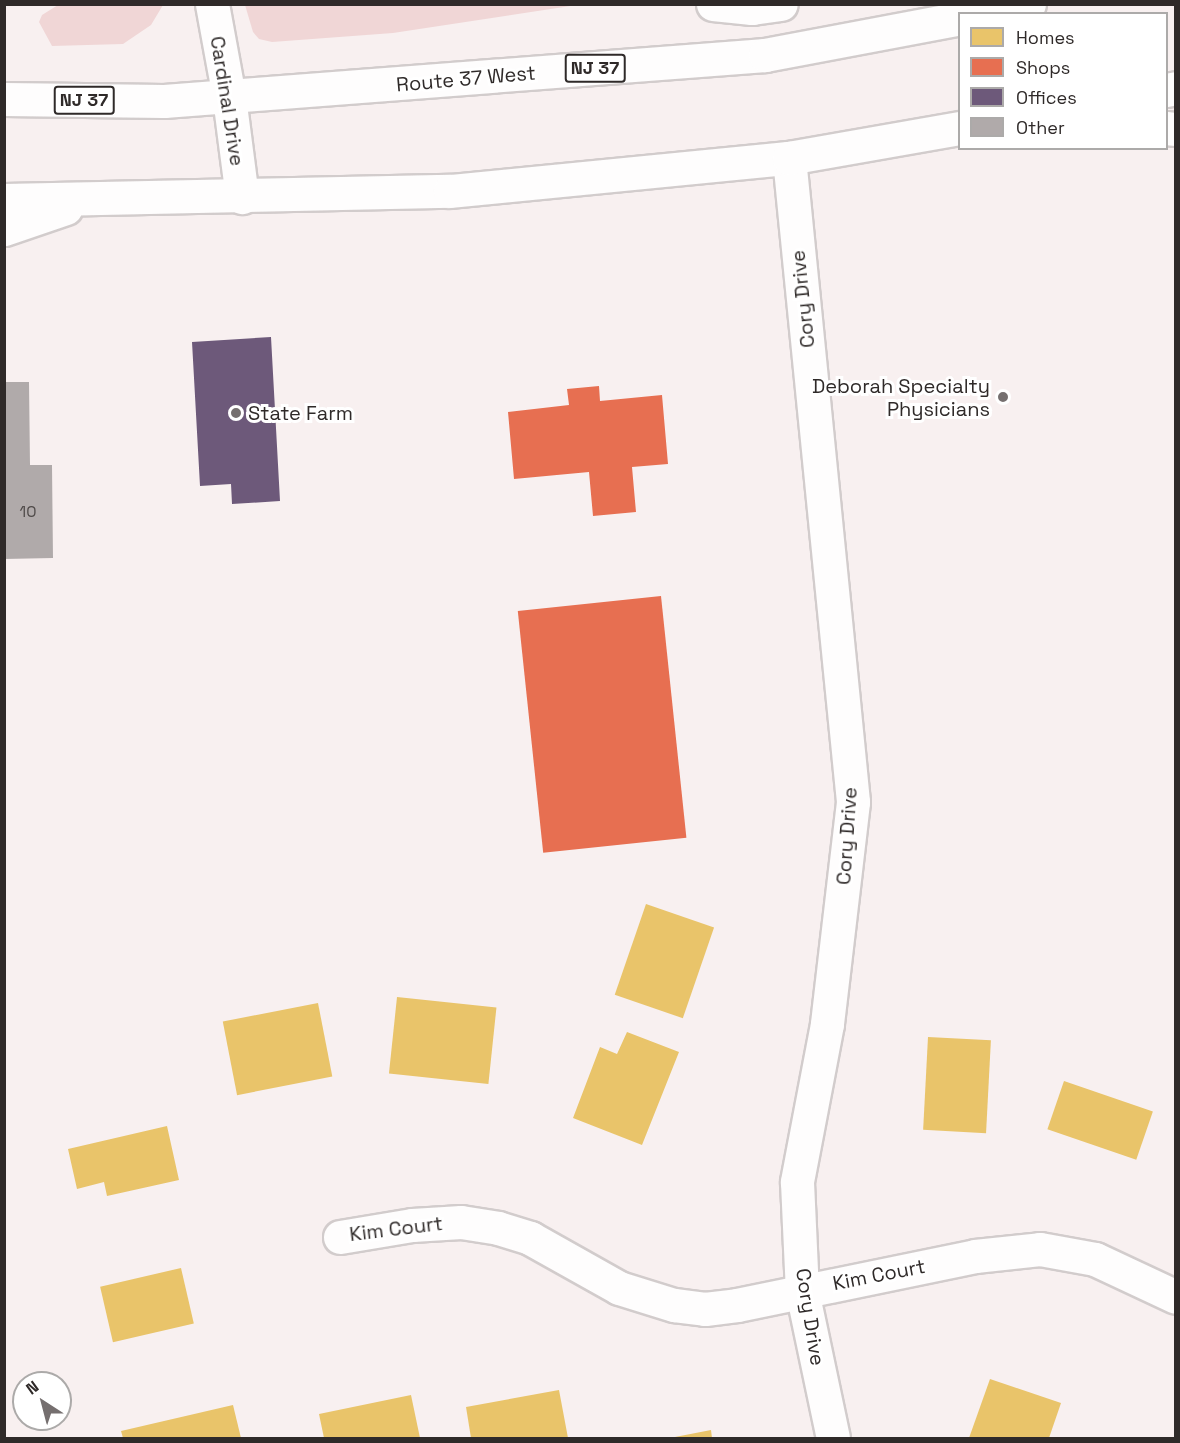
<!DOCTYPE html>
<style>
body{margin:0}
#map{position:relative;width:1180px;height:1443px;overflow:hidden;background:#f8f0f0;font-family:"Space Grotesk",sans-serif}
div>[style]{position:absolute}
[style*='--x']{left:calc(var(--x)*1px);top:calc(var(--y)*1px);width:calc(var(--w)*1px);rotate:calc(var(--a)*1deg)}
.green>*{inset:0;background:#f0d6d6}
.homes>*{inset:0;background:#e9c46a;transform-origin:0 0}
.shops>*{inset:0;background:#e76f51;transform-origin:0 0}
.offices>*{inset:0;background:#6d597a}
.building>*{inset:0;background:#b0aaaa}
.roads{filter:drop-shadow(2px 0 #d2cccc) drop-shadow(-2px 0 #d2cccc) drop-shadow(0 2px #d2cccc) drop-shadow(0 -2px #d2cccc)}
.minor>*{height:33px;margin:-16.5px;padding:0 16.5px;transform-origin:16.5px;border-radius:16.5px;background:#fefdfd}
.highway>*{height:33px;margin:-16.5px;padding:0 16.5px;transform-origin:16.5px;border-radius:16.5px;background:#fefdfd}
.dots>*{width:16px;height:16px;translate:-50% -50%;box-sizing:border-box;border:3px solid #fff;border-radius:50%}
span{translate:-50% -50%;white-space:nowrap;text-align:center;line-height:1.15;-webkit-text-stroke:6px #fff;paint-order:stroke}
.number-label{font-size:16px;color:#4f4a49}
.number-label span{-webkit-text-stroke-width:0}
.shield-label span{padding:2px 4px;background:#fff;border:2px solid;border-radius:4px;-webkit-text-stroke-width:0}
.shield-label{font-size:18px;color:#2f2a29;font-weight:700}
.street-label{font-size:20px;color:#2f2a29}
.poi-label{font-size:20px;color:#2f2a29}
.right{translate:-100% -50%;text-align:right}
.left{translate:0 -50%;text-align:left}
.frame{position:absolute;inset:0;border:6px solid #2f2a29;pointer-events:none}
.legend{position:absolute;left:958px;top:12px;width:210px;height:138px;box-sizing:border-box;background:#fff;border:2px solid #acaaa9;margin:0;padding:8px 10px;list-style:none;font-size:18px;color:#2f2a29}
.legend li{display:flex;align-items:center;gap:12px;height:30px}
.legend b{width:30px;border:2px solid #acaaa9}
.north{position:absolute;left:12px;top:1371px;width:60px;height:60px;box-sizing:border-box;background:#fff;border:2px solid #acaaa9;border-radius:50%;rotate:324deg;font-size:16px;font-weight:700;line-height:24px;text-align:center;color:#2f2a29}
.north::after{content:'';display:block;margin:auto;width:21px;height:27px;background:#756f6f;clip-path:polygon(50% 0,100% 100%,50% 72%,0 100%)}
</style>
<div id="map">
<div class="green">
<i style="clip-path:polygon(58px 5px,58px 4px,163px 5px,151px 25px,123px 44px,52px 46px,39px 22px,42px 15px)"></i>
<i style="clip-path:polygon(245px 5px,245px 4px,577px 5px,393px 33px,272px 42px,259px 39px,253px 32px)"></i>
</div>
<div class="homes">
<i style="left:646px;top:904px;width:72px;height:96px;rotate:19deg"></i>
<i style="left:397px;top:997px;width:100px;height:77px;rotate:6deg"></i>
<i style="left:318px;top:1003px;width:75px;height:97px;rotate:79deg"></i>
<i style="clip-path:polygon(627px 1032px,679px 1052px,642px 1145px,573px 1118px,600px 1047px,617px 1054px)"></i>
<i style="left:928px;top:1037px;width:63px;height:93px;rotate:3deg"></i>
<i style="left:1064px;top:1081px;width:94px;height:51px;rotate:19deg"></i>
<i style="clip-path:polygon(167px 1126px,179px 1180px,107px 1196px,104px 1182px,77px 1189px,68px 1149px)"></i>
<i style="left:181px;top:1268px;width:57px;height:83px;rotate:77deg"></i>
<i style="clip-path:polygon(990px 1379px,1061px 1403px,1049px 1438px,969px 1438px)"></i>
<i style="clip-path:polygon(559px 1390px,568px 1438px,471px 1438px,466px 1407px)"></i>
<i style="clip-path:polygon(411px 1395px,420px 1438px,324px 1438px,319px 1414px)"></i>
<i style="clip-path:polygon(233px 1405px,241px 1438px,123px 1438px,121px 1431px)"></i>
<i style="clip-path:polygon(711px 1430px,712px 1438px,675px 1438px,675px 1437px)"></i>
</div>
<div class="shops">
<i style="clip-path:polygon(599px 386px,600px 401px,662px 395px,668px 464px,632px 467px,636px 512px,593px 516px,589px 472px,514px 479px,508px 412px,569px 405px,567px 389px)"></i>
<i style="left:661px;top:596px;width:243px;height:144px;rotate:84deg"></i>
</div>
<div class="offices">
<i style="clip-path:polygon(271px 337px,280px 501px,232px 504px,231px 484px,200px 486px,192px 342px)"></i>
</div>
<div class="building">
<i style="clip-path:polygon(4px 382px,29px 382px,30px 465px,52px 465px,53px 558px,4px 559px)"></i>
</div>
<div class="roads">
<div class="minor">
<i style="--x:212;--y:4;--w:95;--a:79.6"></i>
<i style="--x:229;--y:97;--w:101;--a:82.6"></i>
<i style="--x:789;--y:158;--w:647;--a:84.32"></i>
<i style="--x:853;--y:802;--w:224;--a:96.7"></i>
<i style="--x:827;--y:1024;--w:161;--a:100.8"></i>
<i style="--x:797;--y:1182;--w:109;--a:87.4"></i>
<i style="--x:802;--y:1291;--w:150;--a:78.1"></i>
<i style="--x:340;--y:1237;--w:73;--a:-9.5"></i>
<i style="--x:412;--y:1225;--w:49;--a:-3.5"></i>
<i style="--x:461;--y:1222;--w:37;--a:9"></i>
<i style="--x:498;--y:1228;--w:34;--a:17"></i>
<i style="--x:530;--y:1238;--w:102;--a:29.3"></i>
<i style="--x:619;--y:1288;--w:58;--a:17.2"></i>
<i style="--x:674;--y:1305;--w:31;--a:7"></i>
<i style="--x:705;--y:1309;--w:32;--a:-7"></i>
<i style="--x:737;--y:1305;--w:243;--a:-11.6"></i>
<i style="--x:975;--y:1256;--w:65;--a:-6.1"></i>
<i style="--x:1040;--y:1249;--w:56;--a:10.3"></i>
<i style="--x:1095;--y:1259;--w:89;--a:25.1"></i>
</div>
<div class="highway">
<i style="--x:713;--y:4;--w:39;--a:6"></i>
<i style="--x:752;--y:8;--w:29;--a:-8"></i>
<i style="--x:982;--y:14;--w:48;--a:-12"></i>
<i style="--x:1166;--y:90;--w:10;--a:-11"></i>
<i style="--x:4;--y:99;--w:160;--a:0.7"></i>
<i style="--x:164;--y:101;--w:603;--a:-4.38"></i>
<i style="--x:765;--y:55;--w:198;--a:-10.7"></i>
<i style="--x:1166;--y:128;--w:10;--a:6"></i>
<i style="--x:4;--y:200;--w:446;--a:-1.2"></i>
<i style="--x:450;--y:191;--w:341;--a:-5.6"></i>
<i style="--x:789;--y:158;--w:174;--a:-10"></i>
<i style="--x:4;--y:229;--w:65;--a:-18.7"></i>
</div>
</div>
<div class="dots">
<i style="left:1003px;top:397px;background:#756f6f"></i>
<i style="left:236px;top:413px;background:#756f6f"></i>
</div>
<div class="number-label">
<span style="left:28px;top:512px">10</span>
</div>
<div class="shield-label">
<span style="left:595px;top:68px">NJ 37</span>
<span style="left:84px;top:100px">NJ 37</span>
</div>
<div class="street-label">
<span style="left:466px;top:79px;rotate:-5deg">Route 37 West</span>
<span style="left:227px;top:101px;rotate:81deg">Cardinal Drive</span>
<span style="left:803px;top:299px;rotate:-96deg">Cory Drive</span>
<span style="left:847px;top:836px;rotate:-86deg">Cory Drive</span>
<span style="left:396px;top:1229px;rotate:-7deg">Kim Court</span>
<span style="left:879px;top:1275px;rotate:-11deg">Kim Court</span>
<span style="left:810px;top:1317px;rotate:81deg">Cory Drive</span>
</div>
<div class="poi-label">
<span class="right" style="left:990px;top:398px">Deborah Specialty<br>Physicians</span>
<span class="left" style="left:248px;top:413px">State Farm</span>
</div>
<div class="frame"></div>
<ul class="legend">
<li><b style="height:16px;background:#e9c46a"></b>Homes</li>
<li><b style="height:16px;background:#e76f51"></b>Shops</li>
<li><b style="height:16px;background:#6d597a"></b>Offices</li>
<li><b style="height:16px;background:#b0aaaa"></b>Other</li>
</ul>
<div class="north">N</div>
</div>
